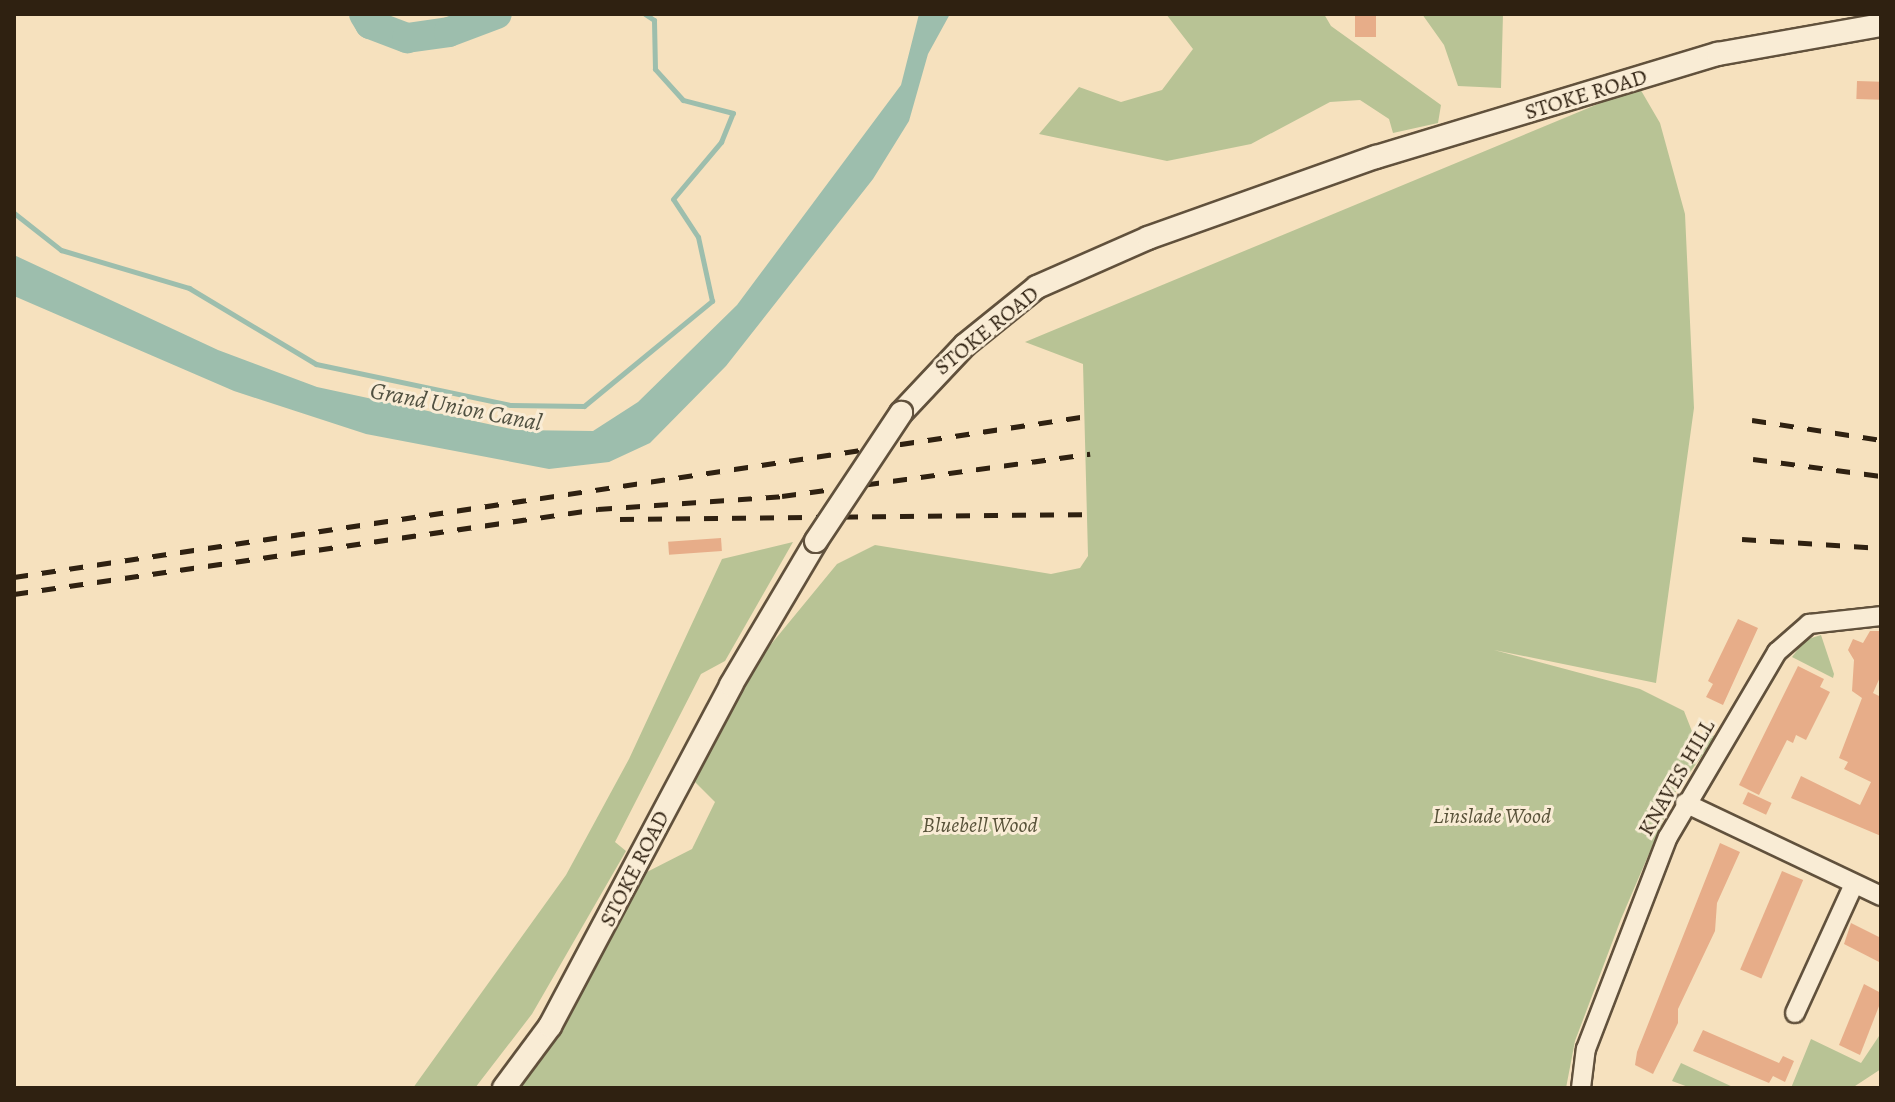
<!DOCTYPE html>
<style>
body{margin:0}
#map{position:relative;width:1895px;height:1102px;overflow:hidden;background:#f6e1be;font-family:Alegreya,serif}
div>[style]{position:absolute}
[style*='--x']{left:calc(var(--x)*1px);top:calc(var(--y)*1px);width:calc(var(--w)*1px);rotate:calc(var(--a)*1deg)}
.green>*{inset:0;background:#b8c395}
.water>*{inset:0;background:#9dbead}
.stream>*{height:5px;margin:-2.5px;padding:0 2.5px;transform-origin:2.5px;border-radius:2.5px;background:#9dbead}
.river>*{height:30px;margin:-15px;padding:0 15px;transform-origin:15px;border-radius:15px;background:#9dbead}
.building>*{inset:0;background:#e7ad89;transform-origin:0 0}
.roads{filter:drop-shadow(2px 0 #61513c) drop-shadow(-2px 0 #61513c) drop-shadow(0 2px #61513c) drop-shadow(0 -2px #61513c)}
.minor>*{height:18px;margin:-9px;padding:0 9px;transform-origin:9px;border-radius:9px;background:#f9ecd5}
.tertiary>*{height:22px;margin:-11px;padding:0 11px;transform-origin:11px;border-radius:11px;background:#f9ecd5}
.rail>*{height:5px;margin-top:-2.5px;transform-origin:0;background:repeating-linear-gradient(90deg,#2f2111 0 14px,transparent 0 28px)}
.bridges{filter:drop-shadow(2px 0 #61513c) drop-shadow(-2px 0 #61513c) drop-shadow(0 2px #61513c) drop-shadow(0 -2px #61513c)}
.tertiary-bridge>*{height:22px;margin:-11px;padding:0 11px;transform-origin:11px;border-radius:11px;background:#f9ecd5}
span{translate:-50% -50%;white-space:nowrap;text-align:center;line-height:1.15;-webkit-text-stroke:6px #f9ecd5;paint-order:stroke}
.street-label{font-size:22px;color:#2f2111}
.park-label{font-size:22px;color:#585239;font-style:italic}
.water-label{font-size:24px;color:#505040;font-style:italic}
.frame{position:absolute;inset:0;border:16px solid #2f2111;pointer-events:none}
</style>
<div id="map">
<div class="green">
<i style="clip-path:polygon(1166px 14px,1324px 14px,1331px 26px,1441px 105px,1438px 123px,1393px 133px,1389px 119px,1360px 100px,1330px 102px,1251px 144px,1167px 161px,1039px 134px,1079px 87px,1121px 102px,1162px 90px,1193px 49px)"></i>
<i style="clip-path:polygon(1422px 14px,1503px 14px,1501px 88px,1458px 86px,1444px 45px)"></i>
<i style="clip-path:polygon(1639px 87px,1660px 123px,1685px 214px,1694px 408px,1656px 683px,1494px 650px,1640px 689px,1684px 711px,1695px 739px,1717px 735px,1675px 793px,1621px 919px,1575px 1041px,1566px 1088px,513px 1088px,641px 875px,692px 849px,715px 802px,695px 782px,754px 665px,837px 564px,875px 545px,1051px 574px,1080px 568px,1088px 556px,1083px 364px,1025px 342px)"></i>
<i style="clip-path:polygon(793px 542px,725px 661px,701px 674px,615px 842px,626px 851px,532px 1014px,475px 1088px,413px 1088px,566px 875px,629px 759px,722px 559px)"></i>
<i style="clip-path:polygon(1821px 635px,1834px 674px,1833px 678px,1792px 657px,1805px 640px)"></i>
<i style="clip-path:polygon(1881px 1033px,1881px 1069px,1852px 1088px,1791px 1088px,1811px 1039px,1861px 1063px)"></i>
<i style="clip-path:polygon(1681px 1063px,1735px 1088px,1691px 1088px,1672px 1081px)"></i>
</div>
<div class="water">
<i style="clip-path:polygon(919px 14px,950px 14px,928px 54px,909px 121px,873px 179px,726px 366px,650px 443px,609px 462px,549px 469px,366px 434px,234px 391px,14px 296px,14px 255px,218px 350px,317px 387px,516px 430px,593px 431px,638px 402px,737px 305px,901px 85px)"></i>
</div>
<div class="stream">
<i style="--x:14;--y:213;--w:60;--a:38.2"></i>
<i style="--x:61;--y:250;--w:134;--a:16.5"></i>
<i style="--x:189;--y:288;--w:148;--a:30.9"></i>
<i style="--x:316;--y:364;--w:198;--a:11.9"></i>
<i style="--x:510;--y:405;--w:74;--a:0.8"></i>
<i style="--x:584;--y:406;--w:166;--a:-39.4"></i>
<i style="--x:712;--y:301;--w:66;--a:-102.3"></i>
<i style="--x:698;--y:237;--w:45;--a:-123.3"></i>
<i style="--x:673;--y:199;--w:75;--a:-49.9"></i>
<i style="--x:721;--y:142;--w:31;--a:-68"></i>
<i style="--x:733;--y:113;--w:52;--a:-165.4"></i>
<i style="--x:683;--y:100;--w:42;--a:-132.1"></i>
<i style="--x:655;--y:69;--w:49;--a:-91.2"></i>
<i style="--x:654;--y:20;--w:11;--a:-146"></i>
</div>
<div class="river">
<i style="--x:364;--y:14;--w:12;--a:59"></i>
<i style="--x:370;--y:24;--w:40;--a:21"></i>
<i style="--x:407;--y:38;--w:42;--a:-8.1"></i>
<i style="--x:449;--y:32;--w:51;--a:-20.6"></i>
</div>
<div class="building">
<i style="left:1355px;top:14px;width:21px;height:23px"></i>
<i style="left:1857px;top:81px;width:24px;height:18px;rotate:2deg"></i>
<i style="left:721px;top:538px;width:13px;height:53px;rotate:86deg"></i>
<i style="clip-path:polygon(1738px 619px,1758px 628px,1723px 705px,1706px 697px,1713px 684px,1708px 681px)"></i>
<i style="clip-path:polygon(1870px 631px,1881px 631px,1881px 675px,1873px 693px,1881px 697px,1881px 836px,1791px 798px,1801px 776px,1860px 805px,1871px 782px,1844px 769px,1848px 762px,1839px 758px,1862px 698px,1852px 691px,1854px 660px,1848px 650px,1853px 639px,1863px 643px)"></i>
<i style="clip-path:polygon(1798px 666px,1824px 679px,1820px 687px,1830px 692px,1806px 740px,1796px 735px,1793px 743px,1787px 740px,1759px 795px,1739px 785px)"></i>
<i style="left:1748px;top:792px;width:26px;height:13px;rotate:25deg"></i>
<i style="clip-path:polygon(1720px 843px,1740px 852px,1717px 903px,1715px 931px,1678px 1009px,1678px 1023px,1653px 1074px,1635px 1065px,1637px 1052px)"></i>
<i style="left:1782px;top:871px;width:23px;height:107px;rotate:23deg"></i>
<i style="clip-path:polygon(1851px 923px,1881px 938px,1881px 963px,1844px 944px)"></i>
<i style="clip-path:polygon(1864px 984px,1881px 993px,1881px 1001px,1860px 1055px,1839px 1045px)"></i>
<i style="clip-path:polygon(1703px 1030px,1779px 1063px,1783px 1056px,1794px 1061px,1785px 1082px,1773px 1076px,1769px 1083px,1693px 1051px)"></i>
</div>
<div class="roads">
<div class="minor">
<i style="--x:1685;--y:803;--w:217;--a:25.4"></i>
<i style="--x:1795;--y:1013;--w:142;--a:-65.4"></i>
<i style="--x:1581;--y:1088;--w:39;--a:-83"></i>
<i style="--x:1586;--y:1049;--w:227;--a:-68.9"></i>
<i style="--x:1668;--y:837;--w:215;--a:-59.5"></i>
<i style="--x:1777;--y:652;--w:43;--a:-41.2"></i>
<i style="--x:1809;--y:624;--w:72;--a:-6.3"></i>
</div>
<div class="tertiary">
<i style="--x:901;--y:413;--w:93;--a:-46.7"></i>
<i style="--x:965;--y:345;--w:92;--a:-38.9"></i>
<i style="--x:1037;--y:287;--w:121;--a:-23.8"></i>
<i style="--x:1148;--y:238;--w:242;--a:-19.6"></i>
<i style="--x:1376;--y:157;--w:357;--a:-16.8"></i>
<i style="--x:1718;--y:54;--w:166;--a:-10.1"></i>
<i style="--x:504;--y:1088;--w:77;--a:-53.4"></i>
<i style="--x:550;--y:1026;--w:386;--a:-62"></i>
<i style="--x:731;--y:685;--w:167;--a:-59.4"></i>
</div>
</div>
<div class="rail">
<i style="--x:1752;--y:420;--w:131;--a:8.8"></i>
<i style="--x:1753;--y:459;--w:129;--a:7.6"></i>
<i style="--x:620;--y:519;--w:464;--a:-0.6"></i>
<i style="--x:1742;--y:539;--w:139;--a:3.7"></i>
<i style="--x:14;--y:577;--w:1085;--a:-8.53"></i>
<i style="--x:14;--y:594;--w:590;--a:-8.28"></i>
<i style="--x:598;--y:509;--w:184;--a:-4"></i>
<i style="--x:782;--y:496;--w:311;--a:-7.8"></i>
</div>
<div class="bridges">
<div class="tertiary-bridge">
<i style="--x:816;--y:541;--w:154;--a:-56.4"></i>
</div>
</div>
<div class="street-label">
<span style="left:1586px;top:95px;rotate:-17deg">STOKE ROAD</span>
<span style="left:987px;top:331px;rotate:-39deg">STOKE ROAD</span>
<span style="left:1677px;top:778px;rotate:-60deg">KNAVES HILL</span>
<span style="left:635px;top:869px;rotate:-63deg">STOKE ROAD</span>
</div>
<div class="park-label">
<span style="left:1492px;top:817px">Linslade Wood</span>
<span style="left:980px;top:826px">Bluebell Wood</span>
</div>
<div class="water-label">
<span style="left:456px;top:407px;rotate:11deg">Grand Union Canal</span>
</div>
<div class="frame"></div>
</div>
